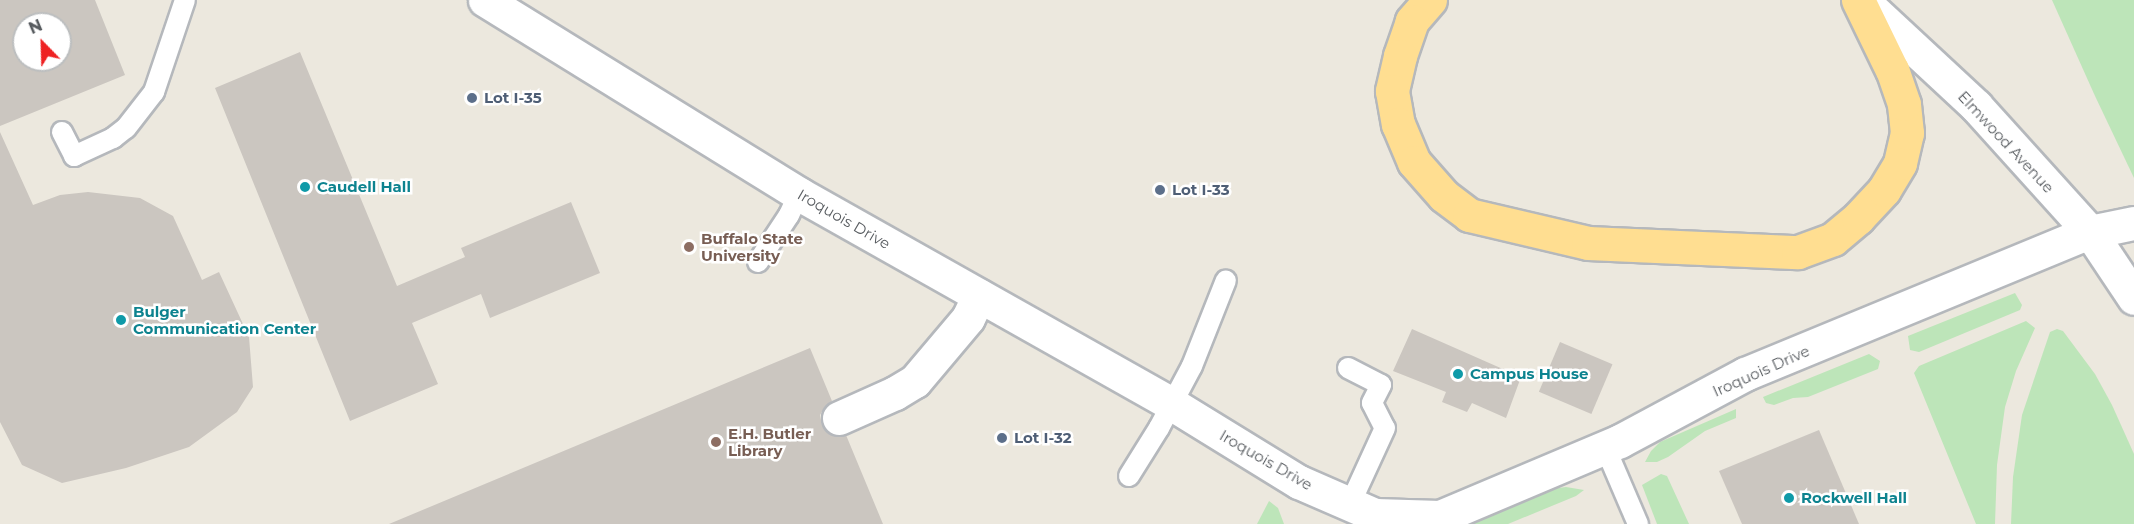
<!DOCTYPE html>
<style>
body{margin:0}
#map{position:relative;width:2134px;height:524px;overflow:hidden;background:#ece8de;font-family:Montserrat,sans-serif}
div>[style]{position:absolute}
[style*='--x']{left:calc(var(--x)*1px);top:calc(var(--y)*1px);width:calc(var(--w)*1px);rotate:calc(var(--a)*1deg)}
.green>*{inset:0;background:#bde5b9}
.building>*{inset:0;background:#cbc6c0;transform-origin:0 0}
.roads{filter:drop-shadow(2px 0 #b5b8bc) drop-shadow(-2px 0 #b5b8bc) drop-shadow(0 2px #b5b8bc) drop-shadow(0 -2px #b5b8bc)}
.service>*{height:20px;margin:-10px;padding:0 10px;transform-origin:10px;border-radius:10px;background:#fff}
.minor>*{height:33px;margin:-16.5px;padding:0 16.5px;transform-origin:16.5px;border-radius:16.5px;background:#fff}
.tertiary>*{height:33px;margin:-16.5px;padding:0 16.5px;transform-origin:16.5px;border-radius:16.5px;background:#fff}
.trunk>*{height:33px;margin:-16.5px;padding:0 16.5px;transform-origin:16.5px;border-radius:16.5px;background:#ffde91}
.dots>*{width:16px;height:16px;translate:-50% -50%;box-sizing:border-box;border:3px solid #fff;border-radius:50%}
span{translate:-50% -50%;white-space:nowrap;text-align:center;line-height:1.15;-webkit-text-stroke:5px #fff;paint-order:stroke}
.service-label{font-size:15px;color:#4e5e75;font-weight:700}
.left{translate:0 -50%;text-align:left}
.street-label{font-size:15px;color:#585c60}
.culture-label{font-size:15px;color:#0d838f;font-weight:700}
.education-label{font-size:15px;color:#785e54;font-weight:700}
.north{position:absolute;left:12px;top:12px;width:60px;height:60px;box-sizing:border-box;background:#fff;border:2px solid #bcbebf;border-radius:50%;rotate:337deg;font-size:16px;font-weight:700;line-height:24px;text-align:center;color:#585c60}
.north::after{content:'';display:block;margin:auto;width:21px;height:27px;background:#ee2223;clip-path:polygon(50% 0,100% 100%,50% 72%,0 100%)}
</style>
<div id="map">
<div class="green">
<i style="clip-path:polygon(2052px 0,2134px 0,2134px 178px,2095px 96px)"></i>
<i style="clip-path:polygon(2015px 293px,2022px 305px,2020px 310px,1919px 352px,1910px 350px,1908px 336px)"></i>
<i style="clip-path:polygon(2026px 321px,2035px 328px,2016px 371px,2005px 407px,1997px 465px,1995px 524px,1976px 524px,1914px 373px,1919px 366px)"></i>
<i style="clip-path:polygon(2057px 329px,2063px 331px,2095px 374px,2112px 405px,2134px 454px,2134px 524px,2011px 524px,2013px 477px,2022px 415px,2050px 332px)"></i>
<i style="clip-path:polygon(1869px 354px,1880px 361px,1878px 369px,1808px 397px,1793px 398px,1774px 405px,1766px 403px,1763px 397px)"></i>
<i style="clip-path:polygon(1736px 409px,1736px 418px,1705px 431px,1668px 457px,1657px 462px,1645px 462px,1651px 451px,1660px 442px)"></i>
<i style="clip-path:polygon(1661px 474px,1667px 476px,1689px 524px,1657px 524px,1642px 485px)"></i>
<i style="clip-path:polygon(1566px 487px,1584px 490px,1576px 496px,1508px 524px,1465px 524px,1551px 489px)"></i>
<i style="clip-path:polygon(1269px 501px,1278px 508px,1284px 524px,1257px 524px)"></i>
</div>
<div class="building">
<i style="clip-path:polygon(evenodd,0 0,95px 0,125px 75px,0 126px,0 0,24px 24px,60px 24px,60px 60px,24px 60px,24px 24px)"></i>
<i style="clip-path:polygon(300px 52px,397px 286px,465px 257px,461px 248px,571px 202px,600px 273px,490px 318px,481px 294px,412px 323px,438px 384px,350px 421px,215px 88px)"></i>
<i style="clip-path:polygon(0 132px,33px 205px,60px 195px,88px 192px,140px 198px,173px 216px,202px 280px,219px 272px,249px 337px,253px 387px,237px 412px,189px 447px,126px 468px,62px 483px,22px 465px,0 422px)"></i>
<i style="clip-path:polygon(1412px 329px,1521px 377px,1506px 418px,1472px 403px,1467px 412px,1442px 402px,1446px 392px,1393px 371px)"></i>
<i style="left:1560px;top:342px;width:57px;height:54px;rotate:23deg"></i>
<i style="clip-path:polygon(810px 348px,832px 401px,824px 408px,820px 415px,822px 425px,829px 433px,838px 437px,846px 435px,883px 524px,389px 524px)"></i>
<i style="clip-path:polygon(1819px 430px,1859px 524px,1742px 524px,1719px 471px)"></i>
</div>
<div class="roads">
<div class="service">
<i style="--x:62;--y:132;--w:27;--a:63"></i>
<i style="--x:74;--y:156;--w:43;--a:-24.8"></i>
<i style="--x:113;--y:138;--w:16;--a:-38"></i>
<i style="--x:126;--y:128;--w:46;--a:-52.1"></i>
<i style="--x:154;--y:92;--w:97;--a:-71.4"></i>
<i style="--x:758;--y:262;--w:56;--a:-56.6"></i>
<i style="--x:789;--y:215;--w:23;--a:-65"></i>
<i style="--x:1348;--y:368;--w:37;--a:27"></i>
<i style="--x:1381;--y:385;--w:20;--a:117"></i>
<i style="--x:1372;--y:403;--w:28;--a:63"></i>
<i style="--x:1385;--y:428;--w:84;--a:114.7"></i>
<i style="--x:1605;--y:447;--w:84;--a:66.8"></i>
<i style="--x:1129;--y:476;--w:57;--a:-58"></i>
<i style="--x:1159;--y:428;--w:70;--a:-62"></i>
<i style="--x:1192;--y:366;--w:92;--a:-68.4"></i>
</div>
<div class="minor">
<i style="--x:839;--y:418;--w:61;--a:-24.1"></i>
<i style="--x:895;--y:393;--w:23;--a:-31"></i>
<i style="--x:915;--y:381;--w:82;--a:-49.9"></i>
<i style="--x:968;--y:318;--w:25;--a:-64"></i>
</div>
<div class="tertiary">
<i style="--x:485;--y:0;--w:369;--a:31.7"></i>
<i style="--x:799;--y:194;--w:428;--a:29.4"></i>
<i style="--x:1172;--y:404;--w:149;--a:31.6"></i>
<i style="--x:1299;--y:482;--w:83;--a:23.5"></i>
<i style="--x:1375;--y:515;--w:65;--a:1.8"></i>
<i style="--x:1440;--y:517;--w:195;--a:-22.9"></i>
<i style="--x:1620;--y:441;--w:142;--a:-28.2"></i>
<i style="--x:1745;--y:374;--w:373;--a:-22.4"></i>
<i style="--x:2090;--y:232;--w:45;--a:-11.6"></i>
<i style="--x:1862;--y:0;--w:156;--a:42.9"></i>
<i style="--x:1976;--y:106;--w:170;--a:47.9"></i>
<i style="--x:2090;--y:232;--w:79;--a:56.3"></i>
</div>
<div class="trunk">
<i style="--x:1430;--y:0;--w:28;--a:131"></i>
<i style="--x:1412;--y:21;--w:37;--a:109"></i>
<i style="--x:1400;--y:56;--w:36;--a:103"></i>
<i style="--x:1392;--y:91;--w:34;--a:80"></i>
<i style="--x:1398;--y:124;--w:41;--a:67.2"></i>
<i style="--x:1414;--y:162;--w:45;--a:48.6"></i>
<i style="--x:1444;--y:196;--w:31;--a:37"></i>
<i style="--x:1469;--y:215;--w:122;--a:13.2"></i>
<i style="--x:1588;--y:243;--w:210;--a:2.5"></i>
<i style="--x:1798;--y:252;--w:37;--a:-20"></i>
<i style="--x:1833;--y:239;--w:33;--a:-40"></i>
<i style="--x:1858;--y:218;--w:38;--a:-47"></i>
<i style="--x:1884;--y:190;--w:31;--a:-59"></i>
<i style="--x:1900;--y:163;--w:31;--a:-77"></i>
<i style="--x:1907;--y:133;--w:29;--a:-96"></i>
<i style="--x:1904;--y:104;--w:36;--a:-109"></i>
<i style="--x:1892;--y:70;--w:78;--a:-115.9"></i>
</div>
</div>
<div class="dots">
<i style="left:472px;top:98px;background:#5c6f8a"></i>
<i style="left:305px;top:187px;background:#0f9aa8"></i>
<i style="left:1160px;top:190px;background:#5c6f8a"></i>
<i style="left:689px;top:247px;background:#8d6e63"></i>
<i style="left:121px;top:320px;background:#0f9aa8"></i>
<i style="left:1458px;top:374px;background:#0f9aa8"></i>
<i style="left:1002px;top:438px;background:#5c6f8a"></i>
<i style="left:716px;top:442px;background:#8d6e63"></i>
<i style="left:1789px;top:498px;background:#0f9aa8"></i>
</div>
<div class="service-label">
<span class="left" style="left:484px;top:98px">Lot I-35</span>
<span class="left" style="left:1172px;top:190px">Lot I-33</span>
<span class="left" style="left:1014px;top:438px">Lot I-32</span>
</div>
<div class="street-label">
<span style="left:2006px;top:142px;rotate:47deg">Elmwood Avenue</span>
<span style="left:844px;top:219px;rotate:30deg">Iroquois Drive</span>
<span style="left:1761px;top:371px;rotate:-24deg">Iroquois Drive</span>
<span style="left:1266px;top:460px;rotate:30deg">Iroquois Drive</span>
</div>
<div class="culture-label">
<span class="left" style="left:317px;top:187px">Caudell Hall</span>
<span class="left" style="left:133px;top:320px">Bulger<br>Communication Center</span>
<span class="left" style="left:1470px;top:374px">Campus House</span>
<span class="left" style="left:1801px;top:498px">Rockwell Hall</span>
</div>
<div class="education-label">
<span class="left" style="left:701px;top:247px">Buffalo State<br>University</span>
<span class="left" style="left:728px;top:442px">E.H. Butler<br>Library</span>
</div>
<div class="north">N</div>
</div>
